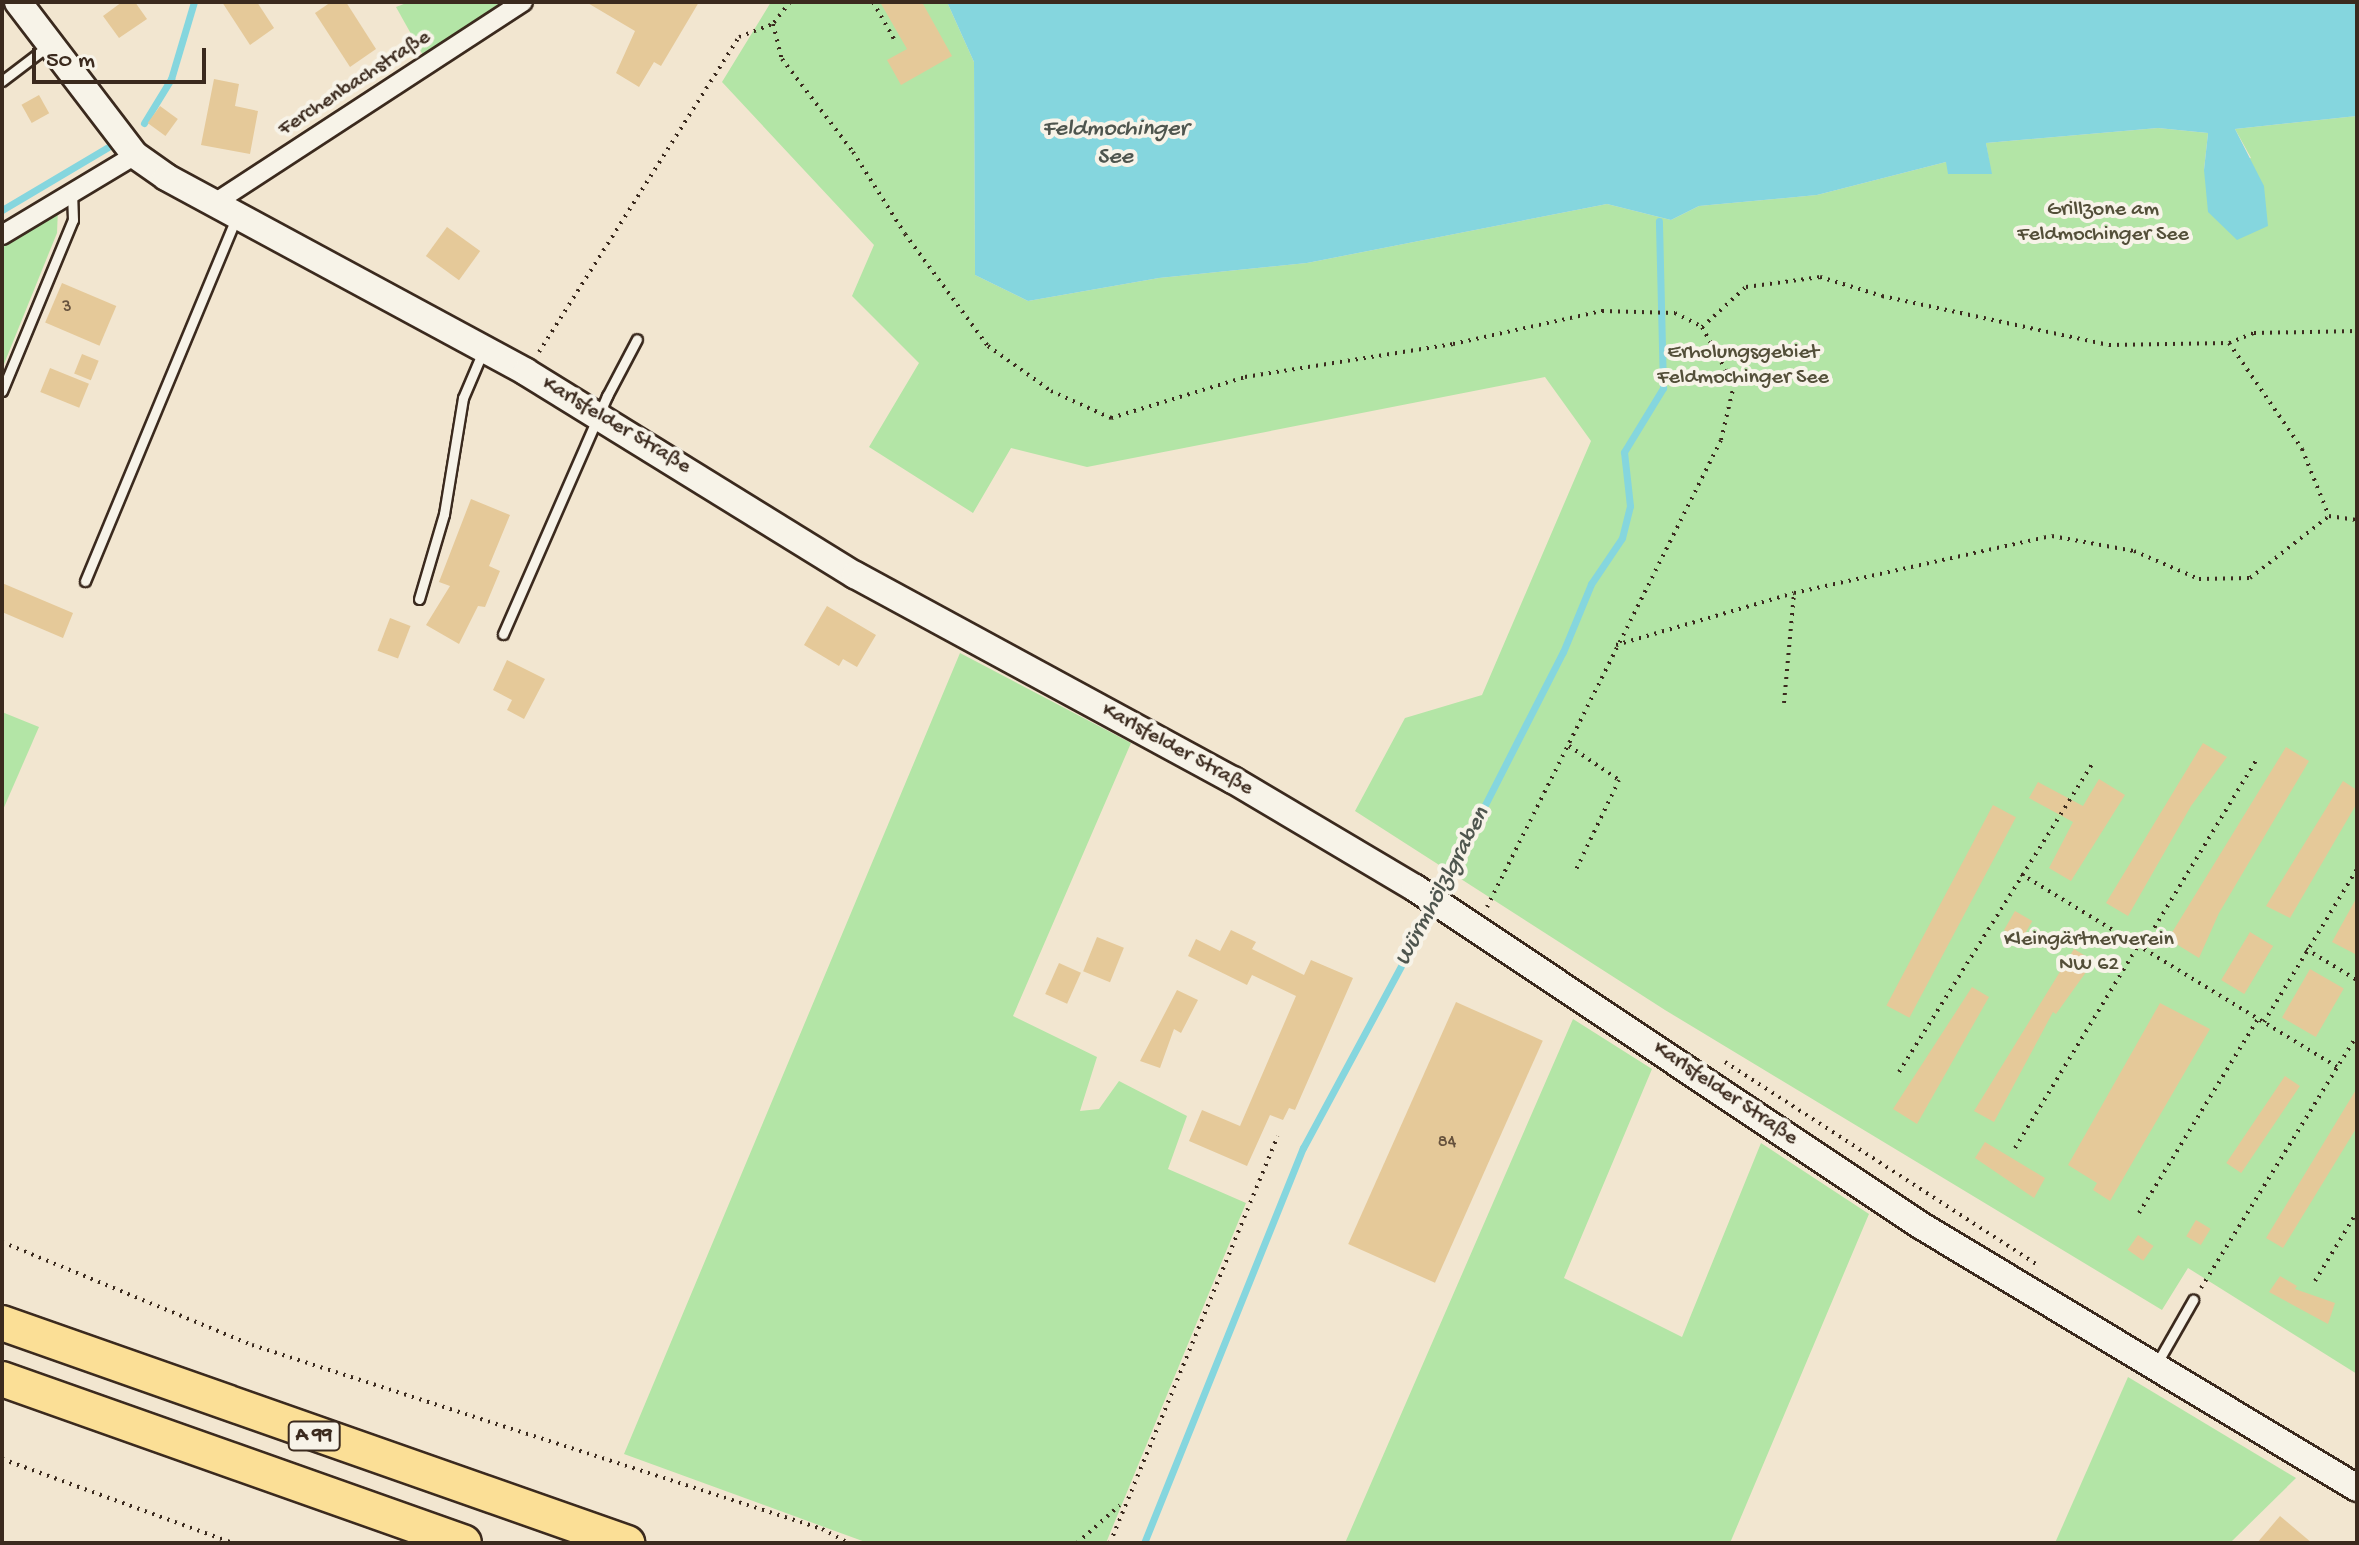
<!DOCTYPE html>
<meta charset="utf-8">
<style>
body{margin:0}
#map{position:relative;width:2359px;height:1545px;overflow:hidden;background:#f2e6d0;font-family:"Gochi Hand",sans-serif}
div>[style]{position:absolute}
[style*='--x']{left:calc(var(--x)*1px);top:calc(var(--y)*1px);width:calc(var(--w)*1px);rotate:calc(var(--a)*1deg)}
.green>*{inset:0;background:#b3e5a6}
.water>*{inset:0;background:#85d6de}
.stream>*{height:7px;margin:-3.5px;padding:0 3.5px;transform-origin:3.5px;border-radius:3.5px;background:#85d6de}
.building>*{inset:0;background:#e5c999;transform-origin:0 0}
.path>*{height:4px;margin-top:-2px;transform-origin:0;background:repeating-linear-gradient(90deg,#3b2a1e 0 2px,transparent 0 8px)}
.roads{filter:drop-shadow(2px 0 #3b2a1e) drop-shadow(-2px 0 #3b2a1e) drop-shadow(0 2px #3b2a1e) drop-shadow(0 -2px #3b2a1e)}
.lane>*{height:9px;margin:-4.5px;padding:0 4.5px;transform-origin:4.5px;border-radius:4.5px;background:#f7f3e8}
.street>*{height:18px;margin:-9px;padding:0 9px;transform-origin:9px;border-radius:9px;background:#f7f3e8}
.secondary>*{height:26px;margin:-13px;padding:0 13px;transform-origin:13px;border-radius:13px;background:#f7f3e8}
.highway>*{height:34px;margin:-17px;padding:0 17px;transform-origin:17px;border-radius:17px;background:#fbdf96}
span{translate:-50% -50%;white-space:nowrap;text-align:center;line-height:1.15;-webkit-text-stroke:8px #f7f3e8;paint-order:stroke}
.number-label{font-size:18px;color:#66523d}
.number-label span{-webkit-text-stroke-width:0}
.shield-label span{padding:2px 6px;background:#f7f3e8;border:2px solid;border-radius:6px;-webkit-text-stroke-width:0}
.shield-label{font-size:20px;color:#3b2a1e;font-weight:700}
.street-label{font-size:22px;color:#3b2a1e}
.park-label{font-size:22px;color:#534f39}
.water-label{font-size:24px;color:#4e554e;font-style:italic}
.frame{position:absolute;inset:0;border:4px solid #3b2a1e;pointer-events:none}
.scale{position:absolute;left:32px;top:48px;width:174px;height:36px;box-sizing:border-box;border:4px solid #3b2a1e;border-top:0;padding-left:10px;font-size:24px;line-height:28px;white-space:nowrap;color:#3b2a1e;-webkit-text-stroke:6px #f7f3e8;paint-order:stroke}
</style>
<div id="map">
<div class="green">
<i style="clip-path:polygon(409px 2px,527px 2px,429px 66px,396px 7px)"></i>
<i style="clip-path:polygon(771px 2px,947px 2px,974px 62px,975px 275px,1028px 301px,1159px 278px,1307px 263px,1607px 204px,1671px 220px,1699px 206px,1817px 195px,1946px 162px,1991px 174px,1986px 143px,2158px 128px,2208px 133px,2204px 170px,2251px 158px,2235px 129px,2357px 116px,2357px 1374px,2188px 1268px,2162px 1310px,1665px 1010px,1355px 811px,1405px 718px,1482px 695px,1591px 441px,1545px 377px,1087px 467px,1011px 448px,973px 513px,869px 447px,919px 363px,852px 296px,874px 245px,722px 82px)"></i>
<i style="clip-path:polygon(58px 209px,57px 233px,2px 369px,2px 241px)"></i>
<i style="clip-path:polygon(960px 653px,1131px 743px,1013px 1016px,1097px 1057px,1080px 1111px,1099px 1109px,1119px 1081px,1187px 1116px,1168px 1169px,1246px 1203px,1106px 1543px,868px 1543px,624px 1454px)"></i>
<i style="clip-path:polygon(2px 712px,39px 727px,2px 812px)"></i>
<i style="clip-path:polygon(1573px 1019px,1652px 1069px,1564px 1278px,1682px 1337px,1761px 1143px,1869px 1214px,1730px 1543px,1345px 1543px)"></i>
<i style="clip-path:polygon(2128px 1377px,2296px 1478px,2230px 1543px,2055px 1543px)"></i>
</div>
<div class="water">
<i style="clip-path:polygon(947px 2px,2357px 2px,2357px 116px,2235px 129px,2264px 186px,2268px 226px,2237px 240px,2208px 212px,2204px 170px,2208px 133px,2158px 128px,1986px 143px,1992px 174px,1948px 174px,1946px 162px,1817px 195px,1699px 206px,1671px 220px,1607px 204px,1307px 263px,1159px 278px,1028px 301px,975px 275px,974px 62px)"></i>
</div>
<div class="stream">
<i style="--x:144;--y:123;--w:52;--a:-58.5"></i>
<i style="--x:171;--y:79;--w:80;--a:-73.4"></i>
<i style="--x:2;--y:210;--w:123;--a:-30.7"></i>
<i style="--x:1438;--y:897;--w:275;--a:-63"></i>
<i style="--x:1563;--y:652;--w:74;--a:-67.6"></i>
<i style="--x:1591;--y:584;--w:55;--a:-56"></i>
<i style="--x:1622;--y:538;--w:33;--a:-76"></i>
<i style="--x:1630;--y:506;--w:54;--a:-96.3"></i>
<i style="--x:1624;--y:452;--w:75;--a:-58.6"></i>
<i style="--x:1663;--y:388;--w:167;--a:-91.4"></i>
<i style="--x:1144;--y:1543;--w:426;--a:-68.1"></i>
<i style="--x:1303;--y:1148;--w:272;--a:-61.7"></i>
</div>
<div class="building">
<i style="clip-path:polygon(122px 2px,135px 2px,147px 19px,119px 38px,103px 16px)"></i>
<i style="clip-path:polygon(222px 2px,257px 2px,274px 28px,250px 45px)"></i>
<i style="clip-path:polygon(331px 2px,346px 2px,376px 49px,350px 67px,315px 13px)"></i>
<i style="clip-path:polygon(586px 2px,699px 2px,661px 66px,654px 62px,639px 87px,616px 73px,635px 31px)"></i>
<i style="clip-path:polygon(880px 2px,922px 2px,952px 56px,901px 85px,887px 60px,907px 49px)"></i>
<i style="clip-path:polygon(214px 79px,239px 84px,235px 106px,258px 111px,250px 154px,201px 145px)"></i>
<i style="left:39px;top:95px;width:21px;height:20px;rotate:61deg"></i>
<i style="left:160px;top:106px;width:22px;height:21px;rotate:36deg"></i>
<i style="left:447px;top:227px;width:41px;height:36px;rotate:36deg"></i>
<i style="left:62px;top:283px;width:59px;height:43px;rotate:23deg"></i>
<i style="left:82px;top:354px;width:18px;height:21px;rotate:22deg"></i>
<i style="left:50px;top:368px;width:42px;height:26px;rotate:22deg"></i>
<i style="clip-path:polygon(471px 499px,510px 515px,489px 566px,500px 571px,485px 607px,478px 606px,459px 644px,426px 625px,450px 586px,439px 582px)"></i>
<i style="clip-path:polygon(2px 583px,73px 613px,63px 638px,2px 612px)"></i>
<i style="clip-path:polygon(827px 606px,876px 635px,857px 667px,843px 659px,839px 666px,804px 645px)"></i>
<i style="left:390px;top:618px;width:22px;height:35px;rotate:21deg"></i>
<i style="clip-path:polygon(507px 660px,545px 679px,524px 719px,507px 710px,512px 700px,493px 690px)"></i>
<i style="clip-path:polygon(2203px 743px,2227px 757px,2191px 806px,2128px 916px,2106px 903px)"></i>
<i style="clip-path:polygon(2286px 747px,2309px 761px,2219px 913px,2199px 958px,2168px 939px)"></i>
<i style="clip-path:polygon(2099px 779px,2125px 795px,2071px 881px,2049px 868px,2073px 822px,2029px 798px,2038px 782px,2083px 806px)"></i>
<i style="clip-path:polygon(2343px 781px,2357px 790px,2357px 803px,2290px 918px,2266px 906px)"></i>
<i style="left:1993px;top:805px;width:26px;height:227px;rotate:28deg"></i>
<i style="clip-path:polygon(2357px 897px,2357px 955px,2332px 942px)"></i>
<i style="left:2015px;top:911px;width:20px;height:22px;rotate:30deg"></i>
<i style="clip-path:polygon(1231px 930px,1256px 942px,1252px 949px,1304px 975px,1311px 960px,1353px 978px,1295px 1110px,1289px 1108px,1283px 1120px,1270px 1115px,1247px 1166px,1189px 1141px,1202px 1110px,1240px 1126px,1296px 996px,1252px 975px,1247px 985px,1188px 956px,1196px 939px,1220px 951px)"></i>
<i style="left:2250px;top:932px;width:27px;height:56px;rotate:31deg"></i>
<i style="left:1097px;top:937px;width:29px;height:37px;rotate:22deg"></i>
<i style="clip-path:polygon(2074px 949px,2094px 961px,2056px 1014px,2053px 1012px,1994px 1122px,1974px 1111px)"></i>
<i style="left:1059px;top:963px;width:24px;height:34px;rotate:24deg"></i>
<i style="left:2310px;top:969px;width:39px;height:56px;rotate:30deg"></i>
<i style="clip-path:polygon(1972px 987px,1989px 997px,1917px 1124px,1893px 1109px)"></i>
<i style="clip-path:polygon(1177px 990px,1198px 1000px,1181px 1033px,1174px 1029px,1160px 1068px,1140px 1061px)"></i>
<i style="left:1456px;top:1002px;width:95px;height:265px;rotate:24deg"></i>
<i style="clip-path:polygon(2160px 1003px,2210px 1029px,2110px 1201px,2093px 1190px,2097px 1183px,2068px 1165px)"></i>
<i style="left:2285px;top:1076px;width:18px;height:105px;rotate:34deg"></i>
<i style="clip-path:polygon(2357px 1088px,2357px 1127px,2283px 1248px,2266px 1238px)"></i>
<i style="clip-path:polygon(1985px 1142px,2045px 1178px,2034px 1198px,1975px 1158px)"></i>
<i style="left:2196px;top:1220px;width:17px;height:19px;rotate:31deg"></i>
<i style="left:2138px;top:1235px;width:19px;height:18px;rotate:35deg"></i>
<i style="clip-path:polygon(2280px 1276px,2297px 1286px,2295px 1289px,2335px 1303px,2328px 1324px,2269px 1292px)"></i>
<i style="clip-path:polygon(2280px 1516px,2312px 1543px,2257px 1543px)"></i>
</div>
<div class="path">
<i style="--x:790;--y:2;--w:28;--a:128"></i>
<i style="--x:773;--y:24;--w:36;--a:76"></i>
<i style="--x:782;--y:59;--w:117;--a:52.6"></i>
<i style="--x:853;--y:152;--w:97;--a:57.6"></i>
<i style="--x:905;--y:234;--w:139;--a:53.5"></i>
<i style="--x:988;--y:346;--w:77;--a:35.5"></i>
<i style="--x:1051;--y:391;--w:66;--a:24.2"></i>
<i style="--x:1111;--y:418;--w:140;--a:-17"></i>
<i style="--x:1245;--y:377;--w:211;--a:-9"></i>
<i style="--x:1453;--y:344;--w:153;--a:-12.5"></i>
<i style="--x:1602;--y:311;--w:73;--a:1.6"></i>
<i style="--x:1675;--y:313;--w:30;--a:27"></i>
<i style="--x:1702;--y:327;--w:59;--a:-42.3"></i>
<i style="--x:1746;--y:287;--w:75;--a:-7.7"></i>
<i style="--x:1820;--y:277;--w:65;--a:17"></i>
<i style="--x:1882;--y:296;--w:232;--a:12.2"></i>
<i style="--x:2109;--y:345;--w:120;--a:-1"></i>
<i style="--x:2229;--y:343;--w:27;--a:-22"></i>
<i style="--x:2254;--y:333;--w:103;--a:-1.1"></i>
<i style="--x:873;--y:2;--w:43;--a:60.4"></i>
<i style="--x:2229;--y:343;--w:129;--a:55.4"></i>
<i style="--x:2302;--y:449;--w:72;--a:68.1"></i>
<i style="--x:539;--y:352;--w:373;--a:-57.6"></i>
<i style="--x:739;--y:37;--w:36;--a:-21"></i>
<i style="--x:1616;--y:645;--w:185;--a:-16.3"></i>
<i style="--x:1794;--y:593;--w:264;--a:-12.5"></i>
<i style="--x:2052;--y:536;--w:83;--a:10.4"></i>
<i style="--x:2134;--y:551;--w:71;--a:23.3"></i>
<i style="--x:2199;--y:579;--w:51;--a:-1.1"></i>
<i style="--x:2250;--y:578;--w:100;--a:-38.1"></i>
<i style="--x:2329;--y:516;--w:28;--a:8"></i>
<i style="--x:1784;--y:703;--w:110;--a:-84.8"></i>
<i style="--x:1569;--y:746;--w:60;--a:34.2"></i>
<i style="--x:1619;--y:780;--w:102;--a:115.6"></i>
<i style="--x:2021;--y:874;--w:370;--a:31.4"></i>
<i style="--x:1487;--y:907;--w:522;--a:-63.39"></i>
<i style="--x:1721;--y:440;--w:57;--a:-76.7"></i>
<i style="--x:1734;--y:385;--w:66;--a:-118.9"></i>
<i style="--x:2142;--y:948;--w:221;--a:-58.7"></i>
<i style="--x:2306;--y:949;--w:60;--a:31.3"></i>
<i style="--x:2264;--y:1022;--w:179;--a:-58.7"></i>
<i style="--x:1725;--y:1062;--w:371;--a:33"></i>
<i style="--x:1899;--y:1072;--w:363;--a:-57.9"></i>
<i style="--x:2015;--y:1148;--w:237;--a:-58.7"></i>
<i style="--x:2139;--y:1213;--w:228;--a:-58.5"></i>
<i style="--x:2;--y:1242;--w:270;--a:22.4"></i>
<i style="--x:252;--y:1345;--w:599;--a:17.89"></i>
<i style="--x:822;--y:1529;--w:30;--a:28"></i>
<i style="--x:2315;--y:1281;--w:81;--a:-58.7"></i>
<i style="--x:2201;--y:1288;--w:297;--a:-58.3"></i>
<i style="--x:2;--y:1459;--w:246;--a:20"></i>
<i style="--x:1077;--y:1543;--w:57;--a:-41.5"></i>
<i style="--x:1110;--y:1543;--w:440;--a:-67.6"></i>
</div>
<div class="roads">
<div class="lane">
<i style="--x:2;--y:81;--w:58;--a:-37.3"></i>
<i style="--x:2;--y:391;--w:185;--a:-67.5"></i>
<i style="--x:73;--y:220;--w:23;--a:-92"></i>
<i style="--x:85;--y:581;--w:393;--a:-67.4"></i>
<i style="--x:419;--y:599;--w:89;--a:-73.6"></i>
<i style="--x:444;--y:514;--w:118;--a:-80.7"></i>
<i style="--x:463;--y:398;--w:51;--a:-66.9"></i>
<i style="--x:503;--y:634;--w:260;--a:-66.4"></i>
<i style="--x:607;--y:396;--w:64;--a:-62.2"></i>
<i style="--x:2157;--y:1363;--w:73;--a:-60.3"></i>
</div>
<div class="street">
<i style="--x:213;--y:204;--w:370;--a:-33.1"></i>
<i style="--x:2;--y:235;--w:155;--a:-31"></i>
</div>
<div class="secondary">
<i style="--x:18;--y:2;--w:193;--a:52.6"></i>
<i style="--x:135;--y:155;--w:38;--a:35"></i>
<i style="--x:166;--y:177;--w:409;--a:28.4"></i>
<i style="--x:526;--y:372;--w:387;--a:31.7"></i>
<i style="--x:855;--y:575;--w:430;--a:28.5"></i>
<i style="--x:1233;--y:780;--w:212;--a:30.7"></i>
<i style="--x:1415;--y:888;--w:607;--a:33.72"></i>
<i style="--x:1920;--y:1225;--w:510;--a:31.04"></i>
</div>
<div class="highway">
<i style="--x:2;--y:1323;--w:663;--a:19.39"></i>
<i style="--x:2;--y:1379;--w:490;--a:19.5"></i>
</div>
</div>
<div class="number-label">
<span style="left:67px;top:308px">3</span>
<span style="left:1447px;top:1143px">84</span>
</div>
<div class="shield-label">
<span style="left:314px;top:1436px">A 99</span>
</div>
<div class="street-label">
<span style="left:355px;top:84px;rotate:-33deg">Ferchenbachstraße</span>
<span style="left:616px;top:426px;rotate:31deg">Karlsfelder Straße</span>
<span style="left:1177px;top:750px;rotate:29deg">Karlsfelder Straße</span>
<span style="left:1725px;top:1094px;rotate:34deg">Karlsfelder Straße</span>
</div>
<div class="park-label">
<span style="left:2103px;top:223px">Grillzone am<br>Feldmochinger See</span>
<span style="left:1743px;top:366px">Erholungsgebiet<br>Feldmochinger See</span>
<span style="left:2089px;top:953px">Kleingärtnerverein<br>NW 62</span>
</div>
<div class="water-label">
<span style="left:1115px;top:144px">Feldmochinger<br>See</span>
<span style="left:1443px;top:887px;rotate:-62deg">Würmhölzlgraben</span>
</div>
<div class="frame"></div>
<div class="scale">50 m</div>
</div>
